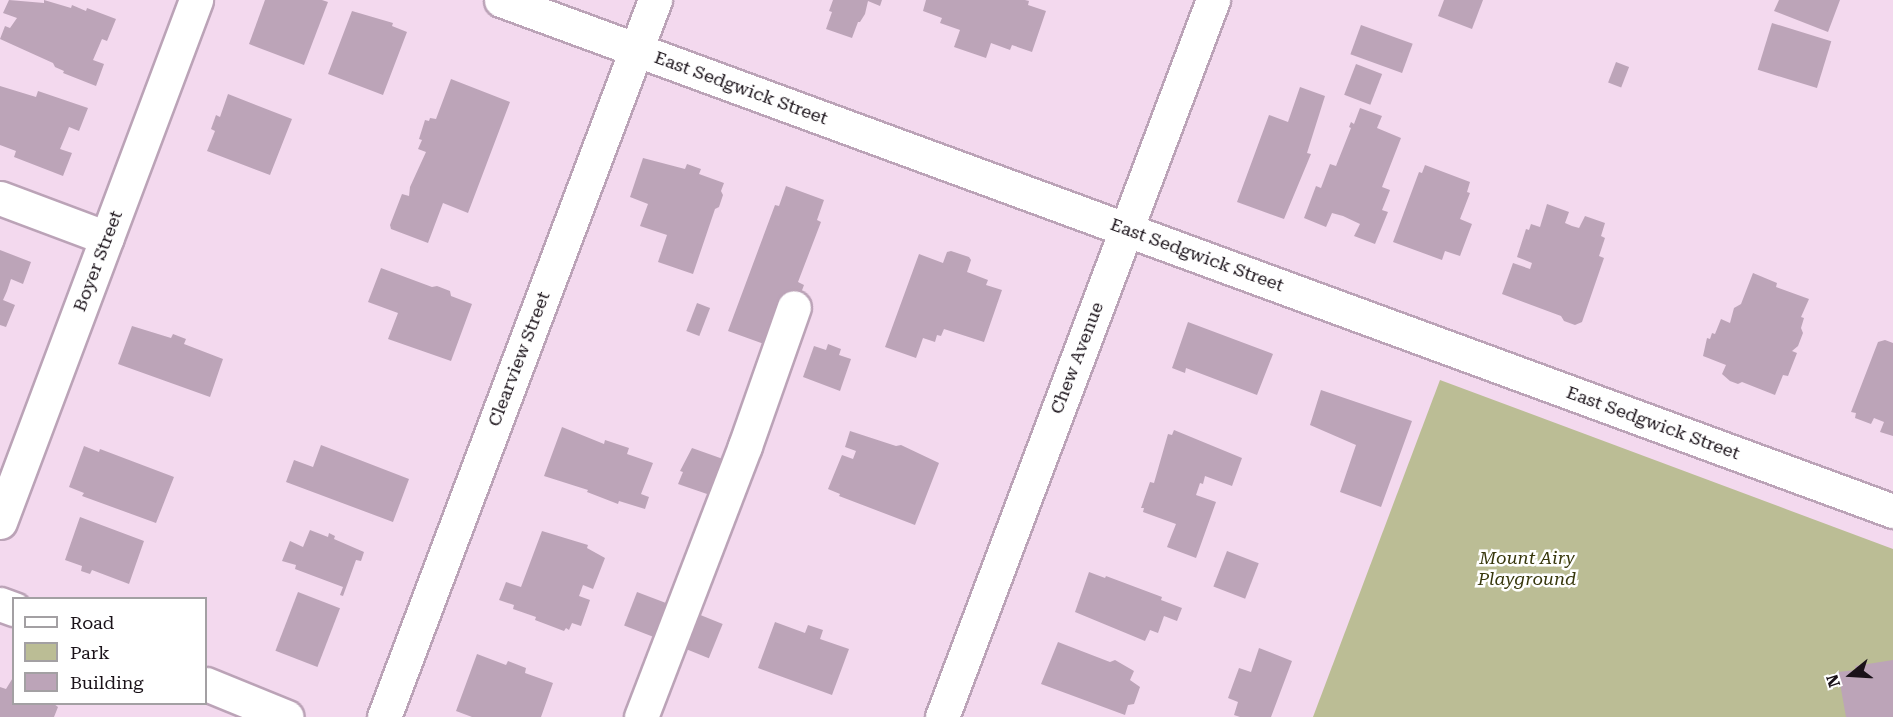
<!DOCTYPE html>
<style>
body{margin:0}
#map{position:relative;width:1893px;height:717px;overflow:hidden;background:#f3d9ee;font-family:"Roboto Serif",serif}
div>[style]{position:absolute}
[style*='--x']{left:calc(var(--x)*1px);top:calc(var(--y)*1px);width:calc(var(--w)*1px);rotate:calc(var(--a)*1deg)}
.green>*{inset:0;background:#bbbd95}
.building>*{inset:0;background:#bca4b8;transform-origin:0 0}
.roads{filter:drop-shadow(2px 0 #bba3b7) drop-shadow(-2px 0 #bba3b7) drop-shadow(0 2px #bba3b7) drop-shadow(0 -2px #bba3b7)}
.minor>*{height:33px;margin:-16.5px;padding:0 16.5px;transform-origin:16.5px;border-radius:16.5px;background:#fff}
span{translate:-50% -50%;white-space:nowrap;text-align:center;line-height:1.15;-webkit-text-stroke:5px #fff;paint-order:stroke}
.street-label{font-size:18px;color:#1a1219}
.park-label{font-size:18px;color:#37370c;font-style:italic}
.legend{position:absolute;left:12px;top:597px;width:195px;height:108px;box-sizing:border-box;background:#fff;border:2px solid #a3a0a3;margin:0;padding:8px 10px;list-style:none;font-size:18px;color:#1a1219}
.legend li{display:flex;align-items:center;gap:12px;height:30px}
.legend b{width:30px;border:2px solid #a3a0a3}
.north{position:absolute;left:1821px;top:645px;width:60px;height:60px;-webkit-text-stroke:4px #fff;paint-order:stroke;rotate:252deg;font-size:16px;font-weight:700;line-height:24px;text-align:center;color:#1a1219}
.north::after{content:'';display:block;margin:auto;width:21px;height:27px;background:#1a1219;clip-path:polygon(50% 0,100% 100%,50% 72%,0 100%)}
</style>
<div id="map">
<div class="green">
<i style="clip-path:polygon(1440px 380px,1893px 549px,1893px 717px,1313px 717px)"></i>
</div>
<div class="building">
<i style="clip-path:polygon(9px 0,44px 3px,44px 0,71px 8px,72px 5px,86px 11px,87px 8px,116px 19px,107px 41px,102px 39px,93px 60px,104px 64px,96px 86px,63px 73px,64px 71px,55px 67px,53px 63px,0 39px,5px 26px,10px 28px,17px 18px,3px 13px)"></i>
<i style="clip-path:polygon(265px 0,322px 0,328px 2px,304px 65px,249px 44px)"></i>
<i style="clip-path:polygon(833px 0,882px 0,880px 6px,868px 1px,865px 14px,860px 22px,858px 22px,852px 38px,826px 29px,832px 12px,829px 11px)"></i>
<i style="clip-path:polygon(926px 0,1025px 0,1029px 1px,1028px 5px,1046px 11px,1032px 52px,1012px 45px,1010px 50px,991px 43px,986px 58px,954px 47px,960px 30px,940px 23px,942px 18px,923px 11px)"></i>
<i style="clip-path:polygon(1444px 0,1483px 0,1472px 29px,1438px 16px)"></i>
<i style="clip-path:polygon(1779px 0,1840px 0,1828px 32px,1774px 11px)"></i>
<i style="clip-path:polygon(352px 11px,393px 23px,392px 26px,407px 32px,383px 95px,328px 74px)"></i>
<i style="left:1772px;top:23px;width:62px;height:49px;rotate:17deg"></i>
<i style="left:1361px;top:25px;width:55px;height:31px;rotate:20deg"></i>
<i style="left:1616px;top:62px;width:14px;height:22px;rotate:21deg"></i>
<i style="left:1356px;top:64px;width:28px;height:33px;rotate:21deg"></i>
<i style="clip-path:polygon(451px 79px,510px 102px,468px 213px,443px 203px,428px 243px,391px 229px,390px 225px,402px 194px,409px 196px,410px 187px,426px 152px,418px 149px,422px 140px,419px 139px,425px 120px,429px 121px,430px 118px,436px 119px)"></i>
<i style="clip-path:polygon(0 86px,36px 97px,38px 91px,88px 108px,79px 131px,69px 127px,65px 137px,60px 149px,72px 153px,63px 176px,14px 157px,16px 151px,0 145px)"></i>
<i style="clip-path:polygon(1300px 87px,1325px 96px,1307px 153px,1311px 154px,1284px 219px,1237px 202px,1269px 115px,1288px 122px)"></i>
<i style="clip-path:polygon(228px 94px,292px 119px,270px 175px,207px 151px,215px 131px,211px 129px,216px 115px,220px 117px)"></i>
<i style="clip-path:polygon(1360px 108px,1382px 116px,1377px 128px,1401px 138px,1382px 187px,1390px 190px,1382px 210px,1388px 212px,1375px 244px,1354px 236px,1360px 224px,1343px 216px,1332px 213px,1326px 227px,1304px 218px,1316px 186px,1321px 188px,1330px 164px,1336px 166px,1351px 128px,1349px 127px,1351px 122px,1354px 124px)"></i>
<i style="clip-path:polygon(643px 158px,685px 169px,687px 164px,701px 169px,699px 174px,724px 183px,721px 191px,723px 195px,719px 207px,715px 209px,693px 274px,658px 262px,667px 235px,640px 226px,648px 204px,630px 197px)"></i>
<i style="clip-path:polygon(1425px 165px,1470px 182px,1467px 192px,1470px 193px,1460px 219px,1472px 224px,1460px 256px,1445px 251px,1442px 260px,1393px 242px,1419px 172px,1422px 173px)"></i>
<i style="clip-path:polygon(786px 186px,824px 200px,817px 220px,821px 222px,798px 282px,804px 285px,798px 301px,764px 344px,728px 331px,775px 205px,779px 206px)"></i>
<i style="clip-path:polygon(1547px 204px,1569px 212px,1565px 223px,1572px 226px,1579px 228px,1585px 216px,1605px 223px,1601px 236px,1605px 238px,1599px 256px,1604px 258px,1582px 322px,1575px 325px,1564px 321px,1561px 316px,1502px 294px,1513px 263px,1530px 269px,1532px 263px,1517px 257px,1526px 229px,1529px 230px,1531px 224px,1540px 227px)"></i>
<i style="clip-path:polygon(0 250px,31px 262px,23px 284px,11px 279px,7px 291px,3px 300px,15px 305px,6px 327px,0 325px)"></i>
<i style="clip-path:polygon(951px 251px,969px 257px,971px 260px,967px 272px,988px 280px,986px 285px,1002px 290px,984px 342px,944px 329px,941px 336px,937px 335px,935px 342px,923px 338px,916px 358px,885px 347px,919px 254px,943px 263px,947px 252px)"></i>
<i style="clip-path:polygon(381px 268px,432px 287px,437px 286px,450px 291px,451px 296px,472px 304px,451px 361px,388px 339px,398px 313px,368px 302px)"></i>
<i style="clip-path:polygon(1753px 273px,1777px 283px,1776px 287px,1809px 299px,1801px 317px,1804px 318px,1801px 328px,1803px 333px,1798px 346px,1792px 351px,1797px 353px,1788px 376px,1783px 375px,1775px 395px,1742px 382px,1738px 384px,1730px 381px,1722px 374px,1726px 365px,1703px 356px,1707px 338px,1710px 339px,1712px 333px,1715px 334px,1721px 319px,1730px 323px,1734px 308px,1741px 304px)"></i>
<i style="left:697px;top:303px;width:14px;height:30px;rotate:21deg"></i>
<i style="clip-path:polygon(1188px 322px,1273px 354px,1257px 395px,1186px 368px,1185px 373px,1172px 368px)"></i>
<i style="clip-path:polygon(132px 326px,171px 338px,173px 334px,186px 339px,184px 344px,223px 359px,210px 397px,118px 364px)"></i>
<i style="clip-path:polygon(1885px 340px,1893px 343px,1893px 436px,1880px 432px,1884px 422px,1874px 418px,1871px 424px,1855px 418px,1856px 413px,1851px 412px,1878px 342px)"></i>
<i style="clip-path:polygon(828px 344px,841px 349px,839px 355px,851px 359px,840px 391px,803px 377px,814px 346px,826px 350px)"></i>
<i style="clip-path:polygon(1321px 390px,1412px 421px,1381px 507px,1340px 492px,1356px 445px,1310px 425px)"></i>
<i style="clip-path:polygon(562px 427px,604px 444px,605px 440px,629px 448px,627px 454px,653px 463px,641px 494px,649px 497px,645px 509px,619px 501px,618px 504px,587px 492px,588px 490px,544px 476px)"></i>
<i style="clip-path:polygon(1174px 430px,1242px 458px,1232px 486px,1205px 476px,1203px 484px,1200px 483px,1196px 495px,1216px 502px,1196px 558px,1167px 547px,1176px 524px,1143px 512px,1144px 508px,1141px 508px,1150px 482px,1154px 483px,1168px 434px,1172px 435px)"></i>
<i style="clip-path:polygon(850px 431px,896px 446px,901px 445px,939px 463px,915px 525px,839px 496px,840px 494px,828px 489px,842px 455px,853px 459px,856px 451px,845px 447px)"></i>
<i style="clip-path:polygon(321px 445px,409px 479px,393px 522px,286px 482px,294px 460px,313px 467px)"></i>
<i style="clip-path:polygon(84px 446px,99px 452px,100px 449px,174px 477px,156px 523px,82px 496px,84px 493px,69px 487px)"></i>
<i style="clip-path:polygon(692px 448px,723px 459px,710px 495px,678px 484px,683px 472px,680px 471px)"></i>
<i style="clip-path:polygon(80px 517px,144px 541px,129px 584px,92px 570px,90px 574px,81px 571px,82px 566px,65px 560px)"></i>
<i style="clip-path:polygon(310px 530px,328px 537px,329px 533px,335px 536px,334px 539px,364px 552px,361px 561px,356px 560px,343px 596px,340px 595px,343px 587px,295px 569px,296px 565px,282px 561px,290px 541px,303px 547px)"></i>
<i style="clip-path:polygon(542px 531px,588px 545px,587px 548px,605px 558px,593px 589px,583px 585px,579px 596px,590px 600px,581px 626px,572px 623px,569px 630px,566px 628px,564px 631px,535px 620px,536px 617px,513px 609px,514px 605px,499px 600px,506px 582px,521px 587px)"></i>
<i style="left:1227px;top:551px;width:34px;height:38px;rotate:21deg"></i>
<i style="clip-path:polygon(1089px 572px,1105px 578px,1106px 576px,1162px 597px,1161px 600px,1182px 608px,1177px 621px,1164px 616px,1158px 633px,1150px 630px,1145px 641px,1075px 612px)"></i>
<i style="left:298px;top:592px;width:45px;height:63px;rotate:21deg"></i>
<i style="left:637px;top:592px;width:31px;height:36px;rotate:21deg"></i>
<i style="left:693px;top:612px;width:32px;height:37px;rotate:22deg"></i>
<i style="clip-path:polygon(775px 622px,805px 633px,808px 625px,823px 630px,820px 639px,849px 649px,832px 695px,758px 668px)"></i>
<i style="clip-path:polygon(1058px 642px,1110px 662px,1115px 660px,1134px 671px,1130px 680px,1140px 687px,1134px 704px,1128px 705px,1125px 715px,1041px 684px)"></i>
<i style="clip-path:polygon(1259px 648px,1292px 661px,1271px 717px,1240px 717px,1234px 715px,1238px 702px,1228px 698px,1239px 668px,1251px 672px)"></i>
<i style="clip-path:polygon(477px 654px,506px 665px,508px 661px,526px 668px,525px 673px,553px 683px,541px 717px,472px 717px,456px 711px)"></i>
<i style="clip-path:polygon(1893px 660px,1893px 717px,1846px 717px,1838px 672px,1856px 670px,1855px 666px)"></i>
<i style="clip-path:polygon(14px 676px,14px 704px,54px 704px,58px 707px,54px 717px,0 717px,0 687px,6px 689px)"></i>
</div>
<div class="roads">
<div class="minor">
<i style="--x:501;--y:0;--w:1483;--a:20.16"></i>
<i style="--x:0;--y:198;--w:114;--a:20.5"></i>
<i style="--x:0;--y:522;--w:558;--a:-69.42"></i>
<i style="--x:0;--y:604;--w:15;--a:20"></i>
<i style="--x:206;--y:684;--w:87;--a:22.2"></i>
<i style="--x:384;--y:717;--w:767;--a:-69.3"></i>
<i style="--x:641;--y:717;--w:290;--a:-69"></i>
<i style="--x:745;--y:446;--w:147;--a:-70.6"></i>
<i style="--x:942;--y:717;--w:767;--a:-69.3"></i>
</div>
</div>
<div class="street-label">
<span style="left:741px;top:88px;rotate:20deg">East Sedgwick Street</span>
<span style="left:1197px;top:255px;rotate:20deg">East Sedgwick Street</span>
<span style="left:98px;top:261px;rotate:-69deg">Boyer Street</span>
<span style="left:1077px;top:358px;rotate:-69deg">Chew Avenue</span>
<span style="left:519px;top:359px;rotate:-69deg">Clearview Street</span>
<span style="left:1653px;top:423px;rotate:20deg">East Sedgwick Street</span>
</div>
<div class="park-label">
<span style="left:1527px;top:569px">Mount Airy<br>Playground</span>
</div>
<ul class="legend">
<li><b style="height:8px;background:#fff"></b>Road</li>
<li><b style="height:16px;background:#bbbd95"></b>Park</li>
<li><b style="height:16px;background:#bca4b8"></b>Building</li>
</ul>
<div class="north">N</div>
</div>
